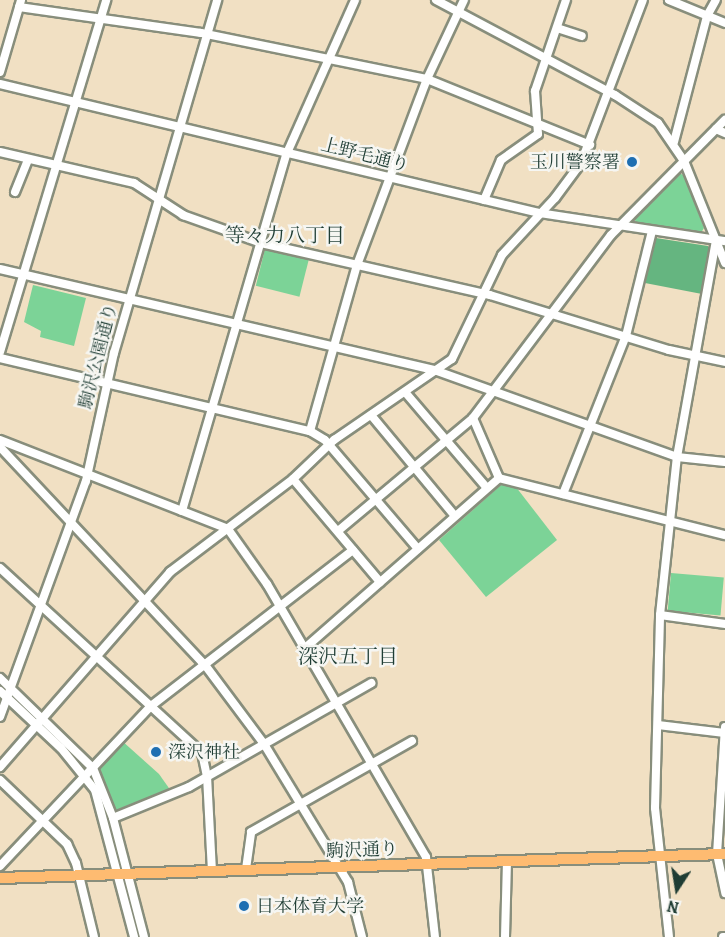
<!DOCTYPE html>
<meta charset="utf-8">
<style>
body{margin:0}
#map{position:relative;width:725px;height:937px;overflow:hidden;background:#f1e0c3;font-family:Alegreya,"Noto Serif JP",serif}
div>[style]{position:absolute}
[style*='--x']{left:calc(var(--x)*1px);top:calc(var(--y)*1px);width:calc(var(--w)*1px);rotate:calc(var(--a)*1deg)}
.green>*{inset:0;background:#7cd397;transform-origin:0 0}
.forest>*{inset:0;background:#65b580}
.river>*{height:12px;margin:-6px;padding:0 6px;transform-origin:6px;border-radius:6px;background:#58a5d1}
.roads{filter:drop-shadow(2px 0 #888e7c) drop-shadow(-2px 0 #888e7c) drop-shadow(0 2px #888e7c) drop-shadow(0 -2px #888e7c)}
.minor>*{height:8px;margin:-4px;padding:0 4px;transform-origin:4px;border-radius:4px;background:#fff}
.major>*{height:10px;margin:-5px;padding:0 5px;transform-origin:5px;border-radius:5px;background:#febb71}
.dots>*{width:16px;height:16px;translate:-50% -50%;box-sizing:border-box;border:3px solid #f6f6f2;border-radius:50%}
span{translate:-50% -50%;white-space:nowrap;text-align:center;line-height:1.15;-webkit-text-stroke:5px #f6f6f2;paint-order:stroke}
.street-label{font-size:18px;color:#1f3d34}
.poi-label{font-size:18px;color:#1f3d34}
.right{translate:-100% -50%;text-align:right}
.left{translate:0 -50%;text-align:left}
.neighbourhood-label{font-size:20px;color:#1f3d34}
.north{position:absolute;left:647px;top:859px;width:60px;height:60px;-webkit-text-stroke:4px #f6f6f2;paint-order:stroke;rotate:192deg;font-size:16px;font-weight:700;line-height:24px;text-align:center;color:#1f3d34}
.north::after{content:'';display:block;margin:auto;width:21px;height:27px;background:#1f3d34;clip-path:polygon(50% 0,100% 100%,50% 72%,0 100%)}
</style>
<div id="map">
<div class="green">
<i style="clip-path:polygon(678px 173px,684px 175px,704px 228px,701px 233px,636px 223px,634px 217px)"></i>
<i style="left:265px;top:249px;width:45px;height:38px;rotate:14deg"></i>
<i style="clip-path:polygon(33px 285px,86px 298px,74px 346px,40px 337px,41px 331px,24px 322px)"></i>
<i style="clip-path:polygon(502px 484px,516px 487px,557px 540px,486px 597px,439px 540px)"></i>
<i style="left:671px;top:573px;width:53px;height:38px;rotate:5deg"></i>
<i style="clip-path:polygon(121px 740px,159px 774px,171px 791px,114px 813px,97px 768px)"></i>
</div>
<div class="forest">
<i style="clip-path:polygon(656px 238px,708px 246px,710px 250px,702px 294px,645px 283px)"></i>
</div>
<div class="river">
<i style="--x:131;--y:913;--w:26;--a:69"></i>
</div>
<div class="roads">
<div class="minor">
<i style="--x:436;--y:0;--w:203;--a:28"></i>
<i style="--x:615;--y:95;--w:51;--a:33.1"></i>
<i style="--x:658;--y:123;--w:46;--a:55.6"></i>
<i style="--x:684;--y:161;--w:110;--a:68.1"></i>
<i style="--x:669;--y:0;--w:61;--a:22.3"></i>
<i style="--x:19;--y:7;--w:184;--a:8.1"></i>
<i style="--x:201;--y:33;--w:231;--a:11.5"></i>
<i style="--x:427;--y:79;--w:176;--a:22"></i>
<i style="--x:557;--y:28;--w:26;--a:18"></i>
<i style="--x:0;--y:72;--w:75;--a:-73.7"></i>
<i style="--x:0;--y:84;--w:554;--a:13.46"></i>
<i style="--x:539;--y:213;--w:188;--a:8.6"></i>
<i style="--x:716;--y:129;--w:10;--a:24"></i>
<i style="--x:674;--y:142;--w:130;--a:-75.3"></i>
<i style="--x:707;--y:16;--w:18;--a:-61"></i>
<i style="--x:0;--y:152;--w:138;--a:13"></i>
<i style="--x:134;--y:183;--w:59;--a:33.1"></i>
<i style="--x:183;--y:215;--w:83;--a:19.7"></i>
<i style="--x:261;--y:243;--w:235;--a:12.8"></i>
<i style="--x:490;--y:295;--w:187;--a:17.1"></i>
<i style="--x:669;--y:350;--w:57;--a:12.1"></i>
<i style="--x:15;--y:192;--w:35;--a:-68"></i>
<i style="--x:484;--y:200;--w:43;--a:-67"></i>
<i style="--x:501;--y:160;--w:45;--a:-35.1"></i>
<i style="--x:538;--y:134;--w:43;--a:-94"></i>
<i style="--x:535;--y:91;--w:96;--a:-71.2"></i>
<i style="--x:0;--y:269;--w:449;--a:13.1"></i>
<i style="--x:437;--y:371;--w:255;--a:19.7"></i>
<i style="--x:677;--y:457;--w:48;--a:5.9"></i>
<i style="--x:0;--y:352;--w:368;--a:-73.2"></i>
<i style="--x:0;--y:358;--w:318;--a:13.3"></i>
<i style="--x:310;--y:431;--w:17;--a:31"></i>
<i style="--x:325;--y:440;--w:143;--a:49.5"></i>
<i style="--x:405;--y:392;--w:126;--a:49.5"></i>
<i style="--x:371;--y:415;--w:131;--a:50.3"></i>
<i style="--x:473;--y:418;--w:65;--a:66.6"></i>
<i style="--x:310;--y:431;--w:173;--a:-74.2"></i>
<i style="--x:357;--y:265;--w:199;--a:-69.4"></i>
<i style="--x:427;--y:79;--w:87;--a:-64.9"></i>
<i style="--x:0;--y:440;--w:245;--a:21.3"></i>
<i style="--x:228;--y:529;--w:67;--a:54.7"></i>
<i style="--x:267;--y:584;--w:316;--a:59.8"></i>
<i style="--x:426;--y:857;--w:81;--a:83.6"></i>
<i style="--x:0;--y:447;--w:299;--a:46.8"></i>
<i style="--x:205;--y:665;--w:99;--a:53.2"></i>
<i style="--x:264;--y:744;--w:162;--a:58.7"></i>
<i style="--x:348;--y:882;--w:57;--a:75.7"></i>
<i style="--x:499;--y:478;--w:233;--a:14.2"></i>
<i style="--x:293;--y:479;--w:135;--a:49.8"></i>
<i style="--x:563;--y:494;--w:170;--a:-68.3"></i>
<i style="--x:626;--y:336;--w:108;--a:-76.1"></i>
<i style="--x:182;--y:511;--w:373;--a:-73.7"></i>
<i style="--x:287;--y:153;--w:167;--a:-66"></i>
<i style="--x:338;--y:531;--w:176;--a:-39.9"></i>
<i style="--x:473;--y:418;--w:229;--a:-53"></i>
<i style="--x:611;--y:235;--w:162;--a:-45.3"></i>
<i style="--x:0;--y:568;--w:274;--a:42.5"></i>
<i style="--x:202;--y:753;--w:24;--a:78"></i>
<i style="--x:207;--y:776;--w:95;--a:87"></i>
<i style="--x:660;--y:615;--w:66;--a:7.9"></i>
<i style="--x:305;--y:648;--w:258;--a:-41.2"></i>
<i style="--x:0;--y:678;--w:129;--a:44.1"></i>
<i style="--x:93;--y:768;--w:54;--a:68.2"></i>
<i style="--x:113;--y:818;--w:123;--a:75.4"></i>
<i style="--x:0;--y:691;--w:83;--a:43.1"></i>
<i style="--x:61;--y:748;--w:54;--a:51"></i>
<i style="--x:95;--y:790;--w:152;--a:75.1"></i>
<i style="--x:0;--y:717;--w:251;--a:-70"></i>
<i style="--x:86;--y:481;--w:131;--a:-77.7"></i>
<i style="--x:114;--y:353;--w:368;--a:-73.7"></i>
<i style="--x:658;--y:725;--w:67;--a:6.8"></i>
<i style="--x:725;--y:727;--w:127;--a:93.6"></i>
<i style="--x:717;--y:854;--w:40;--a:78"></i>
<i style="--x:0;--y:767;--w:259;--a:-48.9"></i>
<i style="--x:170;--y:572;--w:154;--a:-37.1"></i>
<i style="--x:293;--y:479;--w:57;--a:-43.6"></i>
<i style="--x:334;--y:440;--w:143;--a:-34.5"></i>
<i style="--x:452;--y:359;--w:115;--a:-64.3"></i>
<i style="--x:502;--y:255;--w:78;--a:-47.1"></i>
<i style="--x:555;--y:198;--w:44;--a:-53.4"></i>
<i style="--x:581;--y:163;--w:174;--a:-69.2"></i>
<i style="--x:0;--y:780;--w:93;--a:43.7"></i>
<i style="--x:67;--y:844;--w:21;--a:65"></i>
<i style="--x:76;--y:863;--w:76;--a:76.3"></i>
<i style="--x:113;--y:818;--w:82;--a:-22.2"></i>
<i style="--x:189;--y:787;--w:210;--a:-29.7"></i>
<i style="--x:0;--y:866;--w:220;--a:-46.7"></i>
<i style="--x:151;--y:706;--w:255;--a:-37.7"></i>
<i style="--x:246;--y:869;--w:37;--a:-82"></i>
<i style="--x:251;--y:832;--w:185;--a:-29.5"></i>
<i style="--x:505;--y:937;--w:75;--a:-88.5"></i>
<i style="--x:669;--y:937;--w:130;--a:-96.2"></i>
<i style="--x:655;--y:808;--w:193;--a:-88.5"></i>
<i style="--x:660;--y:615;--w:159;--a:-83.9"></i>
<i style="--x:677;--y:457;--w:220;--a:-79.8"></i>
<i style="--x:723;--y:937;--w:2;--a:0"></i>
</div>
<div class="major">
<i style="--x:0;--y:878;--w:725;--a:-1.9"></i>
</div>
</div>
<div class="dots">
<i style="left:632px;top:162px;background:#1f6fb2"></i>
<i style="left:156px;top:752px;background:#1f6fb2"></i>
<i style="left:244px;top:906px;background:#1f6fb2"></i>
</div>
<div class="street-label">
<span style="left:365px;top:155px;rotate:14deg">上野毛通り</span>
<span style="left:98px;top:356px;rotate:-76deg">駒沢公園通り</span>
<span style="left:362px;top:850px;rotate:-2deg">駒沢通り</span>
</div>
<div class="poi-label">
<span class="right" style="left:620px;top:162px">玉川警察署</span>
<span class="left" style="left:168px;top:752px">深沢神社</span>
<span class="left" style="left:256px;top:906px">日本体育大学</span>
</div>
<div class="neighbourhood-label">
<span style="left:285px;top:235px">等々力八丁目</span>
<span style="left:348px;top:656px">深沢五丁目</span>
</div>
<div class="north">N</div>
</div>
